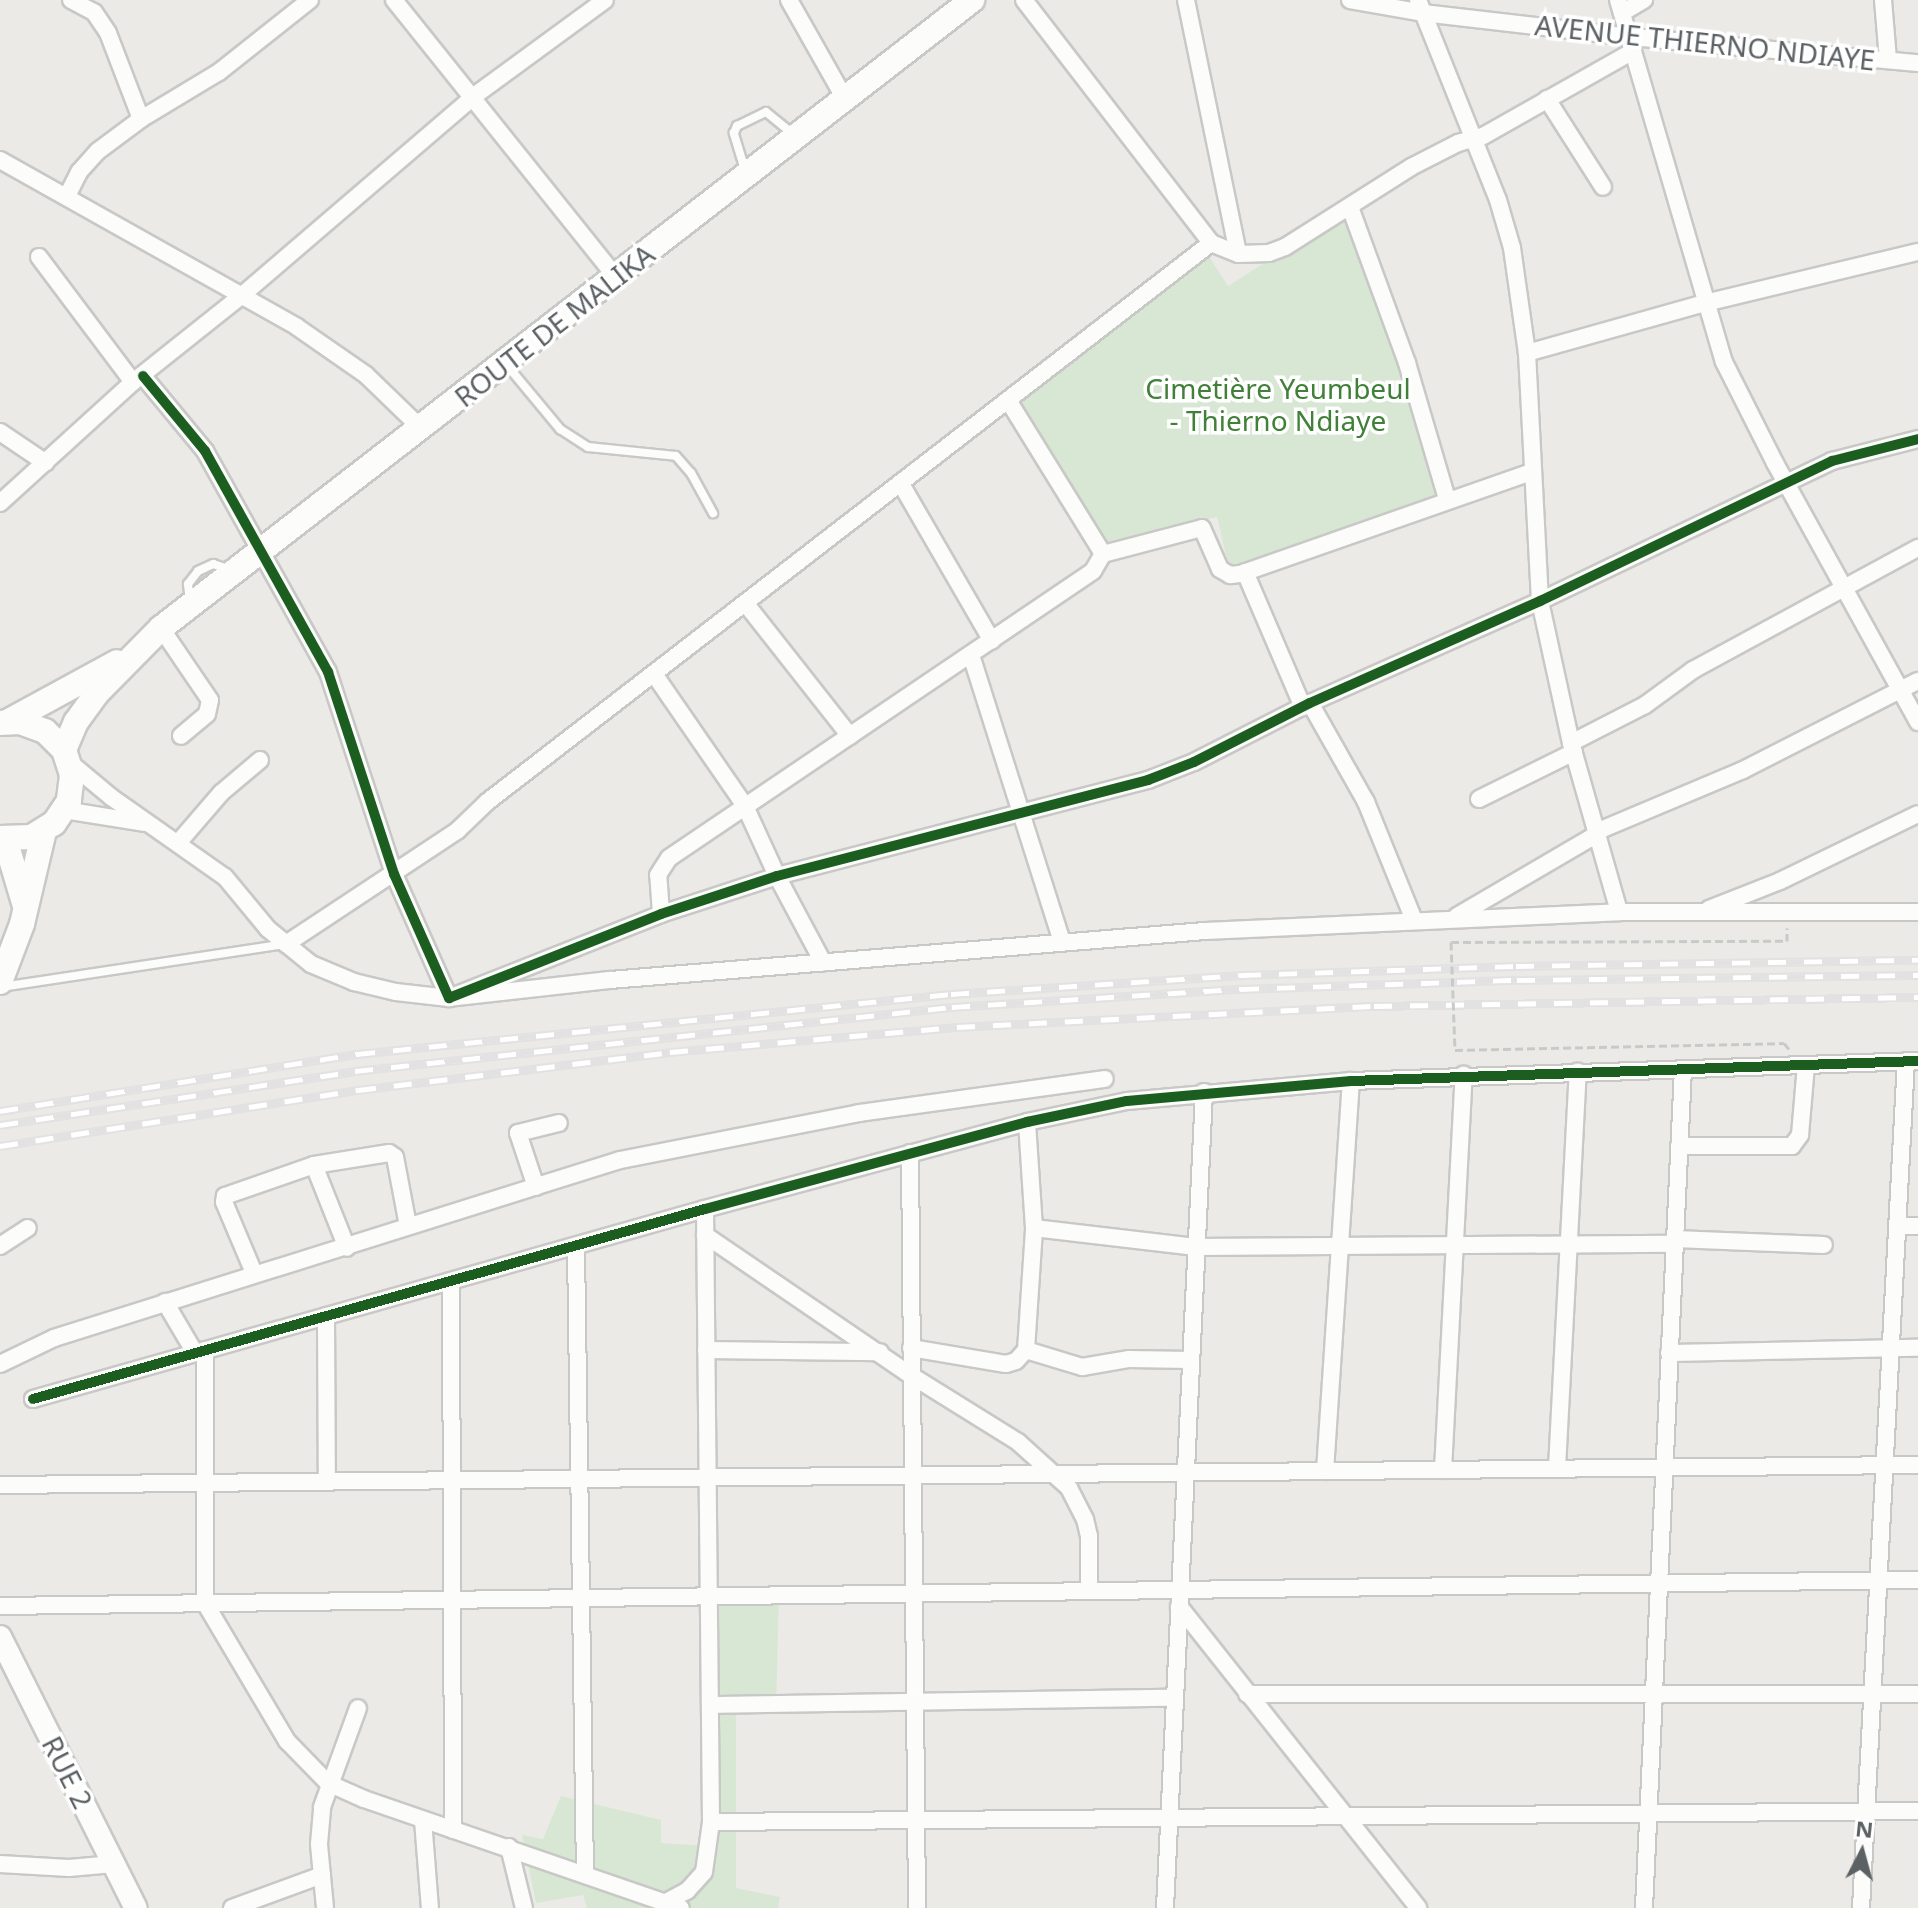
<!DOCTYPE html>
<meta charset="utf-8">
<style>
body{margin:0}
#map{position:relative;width:1918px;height:1908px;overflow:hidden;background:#eceae7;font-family:"Noto Sans",sans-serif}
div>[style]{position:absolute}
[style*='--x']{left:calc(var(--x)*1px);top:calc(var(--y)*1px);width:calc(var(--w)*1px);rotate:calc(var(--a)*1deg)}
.green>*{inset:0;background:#d8e7d3}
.path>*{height:3px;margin-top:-1.5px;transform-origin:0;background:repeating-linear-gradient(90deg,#c7cbc8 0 8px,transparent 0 12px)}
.roads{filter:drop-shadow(2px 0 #c8c8c7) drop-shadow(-2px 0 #c8c8c7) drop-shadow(0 2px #c8c8c7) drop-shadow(0 -2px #c8c8c7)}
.service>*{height:8px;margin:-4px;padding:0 4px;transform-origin:4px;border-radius:4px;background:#fcfcfb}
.minor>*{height:16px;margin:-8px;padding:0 8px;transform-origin:8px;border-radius:8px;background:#fcfcfb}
.tertiary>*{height:22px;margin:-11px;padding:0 11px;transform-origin:11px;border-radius:11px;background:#fcfcfb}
.secondary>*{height:24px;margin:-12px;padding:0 12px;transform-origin:12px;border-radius:12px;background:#fcfcfb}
.rail>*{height:9px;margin-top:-4.5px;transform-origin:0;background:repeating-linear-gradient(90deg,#fff 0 18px,#e3e2e2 0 36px);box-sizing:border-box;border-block:2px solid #e3e2e2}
.path-bridge>*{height:3px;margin-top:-1.5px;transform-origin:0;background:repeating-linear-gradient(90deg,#c7cbc8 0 8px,transparent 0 12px)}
.cycleway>*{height:10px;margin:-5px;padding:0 5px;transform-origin:5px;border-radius:5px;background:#1b5e20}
span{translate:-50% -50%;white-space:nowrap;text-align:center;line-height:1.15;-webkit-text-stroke:7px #fff;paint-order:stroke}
.street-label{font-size:28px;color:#5c6164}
.park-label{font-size:28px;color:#408038}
.north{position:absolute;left:1822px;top:1812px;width:80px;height:80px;-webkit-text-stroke:6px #fff;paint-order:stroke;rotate:6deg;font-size:22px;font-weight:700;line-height:32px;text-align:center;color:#5c6164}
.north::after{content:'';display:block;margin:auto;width:28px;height:36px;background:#5c6164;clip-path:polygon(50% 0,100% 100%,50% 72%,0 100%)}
</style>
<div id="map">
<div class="green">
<i style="clip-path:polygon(1352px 207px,1441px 493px,1299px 550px,1229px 568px,1217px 517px,1104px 546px,1022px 402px,1206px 252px,1228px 286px)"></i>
<i style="clip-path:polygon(706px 1594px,779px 1594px,776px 1713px,736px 1715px,736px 1888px,780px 1897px,778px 1908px,587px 1908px,583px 1895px,536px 1903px,522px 1835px,543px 1839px,561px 1796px,661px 1820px,661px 1843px,708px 1846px)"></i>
</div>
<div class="path">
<i style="--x:1451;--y:942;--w:336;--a:-0.2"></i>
<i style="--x:1787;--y:941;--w:13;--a:-90"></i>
<i style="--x:1455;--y:1050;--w:329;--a:-1.2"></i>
<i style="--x:1784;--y:1043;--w:8;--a:50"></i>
</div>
<div class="roads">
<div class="service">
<i style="--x:745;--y:170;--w:39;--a:-107"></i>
<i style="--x:734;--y:133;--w:8;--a:-67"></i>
<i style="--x:737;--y:126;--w:32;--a:-26"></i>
<i style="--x:766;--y:112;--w:35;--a:39"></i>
<i style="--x:506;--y:364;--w:85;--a:50.3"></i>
<i style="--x:560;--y:429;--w:33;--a:33"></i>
<i style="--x:588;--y:447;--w:88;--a:5.8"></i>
<i style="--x:676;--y:456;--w:23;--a:49"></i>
<i style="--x:691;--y:473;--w:46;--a:61.2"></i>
<i style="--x:190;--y:601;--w:17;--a:-97"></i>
<i style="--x:188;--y:584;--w:16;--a:-52"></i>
<i style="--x:198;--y:571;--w:17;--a:-25"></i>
<i style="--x:213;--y:564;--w:20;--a:18"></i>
<i style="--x:1;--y:987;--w:286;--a:-8.6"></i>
</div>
<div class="minor">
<i style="--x:71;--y:0;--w:26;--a:28"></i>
<i style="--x:94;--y:12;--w:25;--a:56"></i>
<i style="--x:108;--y:33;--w:92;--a:69"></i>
<i style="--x:394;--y:0;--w:354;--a:51.3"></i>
<i style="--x:789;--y:0;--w:114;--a:60.5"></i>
<i style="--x:1024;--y:0;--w:307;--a:52.4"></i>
<i style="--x:1211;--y:243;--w:29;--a:22"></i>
<i style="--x:1238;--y:254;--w:31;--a:-2"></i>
<i style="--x:1269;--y:253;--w:17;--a:-21"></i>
<i style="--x:1285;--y:247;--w:149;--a:-32.4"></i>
<i style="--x:1411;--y:167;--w:53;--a:-27.1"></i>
<i style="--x:1458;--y:143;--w:26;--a:-16"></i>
<i style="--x:1483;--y:136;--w:172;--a:-29.5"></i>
<i style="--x:1186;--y:0;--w:259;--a:78.4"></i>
<i style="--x:1350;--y:0;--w:74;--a:10.1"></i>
<i style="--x:1423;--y:13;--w:209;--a:6.6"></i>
<i style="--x:1631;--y:37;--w:288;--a:5.2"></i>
<i style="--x:1418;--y:0;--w:215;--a:68.2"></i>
<i style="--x:1498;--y:200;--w:50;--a:73.7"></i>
<i style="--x:1512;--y:248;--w:106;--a:81.9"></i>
<i style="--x:1527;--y:353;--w:248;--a:87"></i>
<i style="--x:1540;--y:601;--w:145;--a:77.7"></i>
<i style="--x:1571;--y:743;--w:176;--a:74.1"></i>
<i style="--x:1618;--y:0;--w:377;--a:73.7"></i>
<i style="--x:1724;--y:362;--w:113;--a:63.2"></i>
<i style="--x:1775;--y:463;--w:296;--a:61.1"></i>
<i style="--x:1883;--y:0;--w:60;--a:85.2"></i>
<i style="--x:1622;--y:13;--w:26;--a:-31"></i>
<i style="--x:1547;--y:99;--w:104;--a:57.5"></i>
<i style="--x:0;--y:160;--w:341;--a:29.3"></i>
<i style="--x:297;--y:327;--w:84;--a:34.8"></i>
<i style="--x:366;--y:375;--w:78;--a:44"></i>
<i style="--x:67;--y:196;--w:27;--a:-63"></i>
<i style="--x:79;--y:172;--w:28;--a:-48"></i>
<i style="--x:98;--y:151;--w:54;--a:-36.7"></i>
<i style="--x:141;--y:119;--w:91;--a:-31.1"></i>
<i style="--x:219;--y:72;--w:116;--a:-38.4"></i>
<i style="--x:1350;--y:207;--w:166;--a:69.9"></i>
<i style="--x:1407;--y:363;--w:142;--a:73.6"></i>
<i style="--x:39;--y:257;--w:156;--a:53.1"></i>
<i style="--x:1527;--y:353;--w:185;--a:-15.7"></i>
<i style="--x:1705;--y:303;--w:219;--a:-13.5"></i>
<i style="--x:143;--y:376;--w:97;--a:50.4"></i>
<i style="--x:205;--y:451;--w:253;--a:60.9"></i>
<i style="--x:328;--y:672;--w:213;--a:71.9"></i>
<i style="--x:394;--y:874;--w:136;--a:66.1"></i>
<i style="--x:449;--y:998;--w:228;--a:-21.6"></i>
<i style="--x:661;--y:914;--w:122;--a:-18.1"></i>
<i style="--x:777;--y:876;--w:383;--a:-14.5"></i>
<i style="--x:1148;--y:780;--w:49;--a:-21.4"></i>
<i style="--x:1194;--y:762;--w:130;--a:-27"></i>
<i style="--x:1310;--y:703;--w:252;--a:-23.9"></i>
<i style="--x:1540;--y:601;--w:324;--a:-25.6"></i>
<i style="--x:1832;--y:461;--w:89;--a:-14.3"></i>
<i style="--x:1008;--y:400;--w:181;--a:58.3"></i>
<i style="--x:0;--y:432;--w:55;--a:34"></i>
<i style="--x:901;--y:484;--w:181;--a:59.9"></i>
<i style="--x:0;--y:503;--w:180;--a:-42.3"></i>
<i style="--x:133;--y:382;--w:138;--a:-38.5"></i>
<i style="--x:241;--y:296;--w:307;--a:-40.6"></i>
<i style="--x:474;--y:96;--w:162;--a:-36.2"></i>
<i style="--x:1245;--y:572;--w:147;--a:66.8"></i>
<i style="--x:746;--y:604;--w:168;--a:51.8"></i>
<i style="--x:161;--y:628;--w:87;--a:55.8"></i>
<i style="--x:210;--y:700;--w:14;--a:102"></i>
<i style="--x:207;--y:714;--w:34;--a:140"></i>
<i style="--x:971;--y:655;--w:301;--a:72.4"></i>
<i style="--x:654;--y:674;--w:160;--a:55.4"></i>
<i style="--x:745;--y:806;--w:77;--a:65.4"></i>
<i style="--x:777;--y:876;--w:98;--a:61.9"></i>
<i style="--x:1310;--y:703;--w:114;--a:60.5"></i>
<i style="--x:1366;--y:802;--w:127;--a:67.9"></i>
<i style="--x:1571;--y:743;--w:83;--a:-27.2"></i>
<i style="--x:1645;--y:705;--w:59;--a:-36.1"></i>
<i style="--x:1693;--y:670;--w:256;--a:-28.5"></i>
<i style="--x:69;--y:762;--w:55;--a:39.8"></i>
<i style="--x:111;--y:797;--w:139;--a:35.1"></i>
<i style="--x:225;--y:877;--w:67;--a:50.4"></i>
<i style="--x:268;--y:929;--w:55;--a:39.1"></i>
<i style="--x:311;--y:964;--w:47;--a:22.7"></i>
<i style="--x:354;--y:982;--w:43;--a:13.4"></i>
<i style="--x:396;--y:992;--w:53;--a:6.5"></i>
<i style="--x:449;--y:998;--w:162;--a:-6.4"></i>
<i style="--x:610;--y:980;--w:597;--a:-4.71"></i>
<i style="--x:1205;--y:931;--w:414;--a:-2.6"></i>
<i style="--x:1619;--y:912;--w:299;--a:0"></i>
<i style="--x:1479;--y:799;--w:106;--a:-26.3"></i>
<i style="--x:64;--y:810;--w:81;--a:9.2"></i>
<i style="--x:1598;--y:831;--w:157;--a:-22.8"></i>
<i style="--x:1743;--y:770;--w:196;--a:-27"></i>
<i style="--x:178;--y:843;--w:66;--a:-49.3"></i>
<i style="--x:221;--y:793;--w:51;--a:-40.2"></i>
<i style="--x:1709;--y:909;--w:76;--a:-21.5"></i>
<i style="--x:1780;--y:881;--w:153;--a:-25.9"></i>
<i style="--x:661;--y:914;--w:39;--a:-94"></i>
<i style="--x:658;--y:875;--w:20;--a:-57"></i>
<i style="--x:669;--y:858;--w:512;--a:-34.09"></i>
<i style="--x:1093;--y:571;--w:20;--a:-60"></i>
<i style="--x:1103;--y:554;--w:102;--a:-14.7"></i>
<i style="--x:1202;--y:528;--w:45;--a:66.3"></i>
<i style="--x:1220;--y:569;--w:12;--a:31"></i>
<i style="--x:1230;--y:575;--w:10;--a:-6"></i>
<i style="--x:1240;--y:574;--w:308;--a:-19.3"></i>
<i style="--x:1457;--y:916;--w:164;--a:-30.3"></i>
<i style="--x:286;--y:944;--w:206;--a:-33.5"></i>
<i style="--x:458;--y:830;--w:40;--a:-44"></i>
<i style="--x:487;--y:802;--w:915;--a:-37.67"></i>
<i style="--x:1679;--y:1146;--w:113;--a:0"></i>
<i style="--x:1792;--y:1146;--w:14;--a:-54"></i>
<i style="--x:1800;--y:1135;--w:70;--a:-85.1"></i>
<i style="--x:910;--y:1153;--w:755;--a:89.47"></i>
<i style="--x:314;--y:1165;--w:89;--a:68.3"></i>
<i style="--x:536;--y:1187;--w:57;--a:-108.4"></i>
<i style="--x:518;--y:1133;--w:42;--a:-13.7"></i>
<i style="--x:1897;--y:1226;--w:21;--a:0"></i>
<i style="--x:1034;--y:1228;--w:163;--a:6.7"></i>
<i style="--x:1196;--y:1247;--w:479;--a:-0.4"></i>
<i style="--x:705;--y:1235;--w:250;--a:34.3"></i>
<i style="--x:912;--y:1376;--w:125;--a:31.9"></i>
<i style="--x:1018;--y:1442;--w:69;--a:42"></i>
<i style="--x:1069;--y:1488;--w:35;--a:63"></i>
<i style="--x:1085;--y:1519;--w:17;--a:77"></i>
<i style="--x:1089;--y:1536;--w:55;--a:90"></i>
<i style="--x:1675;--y:1239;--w:149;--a:2.3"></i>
<i style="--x:0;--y:1246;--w:33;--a:-33"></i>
<i style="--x:576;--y:1247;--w:627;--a:89.18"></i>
<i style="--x:254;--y:1273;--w:77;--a:-112.9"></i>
<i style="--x:224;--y:1202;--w:6;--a:-81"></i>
<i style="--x:225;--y:1196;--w:94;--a:-19.2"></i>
<i style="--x:314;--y:1165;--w:76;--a:-9.1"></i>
<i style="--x:389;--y:1153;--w:7;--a:34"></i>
<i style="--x:395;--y:1157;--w:70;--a:79.3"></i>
<i style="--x:451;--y:1281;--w:549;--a:89.79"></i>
<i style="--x:165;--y:1302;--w:59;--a:59.5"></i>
<i style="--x:326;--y:1316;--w:165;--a:89.7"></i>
<i style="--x:911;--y:1348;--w:96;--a:9.6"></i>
<i style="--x:1006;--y:1364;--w:10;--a:-17"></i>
<i style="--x:1016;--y:1361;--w:15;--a:-48"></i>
<i style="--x:1026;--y:1350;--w:59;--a:16.9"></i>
<i style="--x:1082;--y:1367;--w:48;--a:-9.7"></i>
<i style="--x:1129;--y:1359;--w:62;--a:0.9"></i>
<i style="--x:205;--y:1350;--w:253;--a:90"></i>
<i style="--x:205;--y:1603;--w:161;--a:59.3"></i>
<i style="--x:287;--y:1741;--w:59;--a:45.7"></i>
<i style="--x:328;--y:1783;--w:39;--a:24"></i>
<i style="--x:364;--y:1799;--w:335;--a:19"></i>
<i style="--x:706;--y:1350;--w:174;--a:0.7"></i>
<i style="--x:1026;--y:1350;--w:122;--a:-86.2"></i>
<i style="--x:1034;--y:1228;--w:106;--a:-93.8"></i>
<i style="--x:1669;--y:1353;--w:249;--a:-1.2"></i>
<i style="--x:0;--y:1364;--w:60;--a:-25.7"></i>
<i style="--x:54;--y:1338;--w:593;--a:-17.46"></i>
<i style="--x:620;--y:1160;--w:244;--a:-11.1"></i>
<i style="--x:859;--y:1113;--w:248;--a:-7.9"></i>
<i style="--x:33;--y:1399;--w:698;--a:-15.79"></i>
<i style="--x:705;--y:1209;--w:334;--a:-15.1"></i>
<i style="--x:1027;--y:1122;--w:102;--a:-11.9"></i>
<i style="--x:1127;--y:1101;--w:225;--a:-5.1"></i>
<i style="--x:1351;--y:1081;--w:567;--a:-2.02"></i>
<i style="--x:1557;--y:1468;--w:397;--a:-87"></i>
<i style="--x:1443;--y:1470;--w:396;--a:-87"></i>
<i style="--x:1325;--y:1471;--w:391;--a:-86.2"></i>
<i style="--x:0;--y:1485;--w:1918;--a:-0.6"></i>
<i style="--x:0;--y:1606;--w:1918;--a:-0.78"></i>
<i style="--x:1179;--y:1606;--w:385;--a:51.6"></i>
<i style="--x:1247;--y:1694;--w:671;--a:0"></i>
<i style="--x:710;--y:1705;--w:465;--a:-0.9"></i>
<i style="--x:423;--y:1820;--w:88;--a:85.5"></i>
<i style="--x:711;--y:1822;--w:1207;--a:-0.52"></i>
<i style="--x:509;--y:1847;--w:63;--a:76.2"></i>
<i style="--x:0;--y:1864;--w:69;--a:3.3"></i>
<i style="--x:69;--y:1868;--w:45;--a:-5.1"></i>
<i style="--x:664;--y:1903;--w:26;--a:-28"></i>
<i style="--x:687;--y:1891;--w:25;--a:-48"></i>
<i style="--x:704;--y:1872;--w:50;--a:-82"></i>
<i style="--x:711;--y:1822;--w:613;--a:-90.56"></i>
<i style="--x:232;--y:1908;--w:96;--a:-20.1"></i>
<i style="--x:325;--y:1908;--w:64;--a:-95.4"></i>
<i style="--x:319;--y:1844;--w:37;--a:-85"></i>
<i style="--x:322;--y:1807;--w:105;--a:-70"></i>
<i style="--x:1165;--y:1908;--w:817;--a:-87.26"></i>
<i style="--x:1644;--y:1908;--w:840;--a:-87.34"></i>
<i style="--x:1861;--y:1908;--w:848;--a:-86.96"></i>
</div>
<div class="tertiary">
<i style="--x:0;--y:1637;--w:303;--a:63.4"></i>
</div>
<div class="secondary">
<i style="--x:7;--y:722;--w:125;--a:-28.6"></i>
<i style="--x:0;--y:723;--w:20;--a:-3"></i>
<i style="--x:20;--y:722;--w:27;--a:20"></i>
<i style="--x:45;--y:731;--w:27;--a:45"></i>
<i style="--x:64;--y:750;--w:26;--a:72"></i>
<i style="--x:72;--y:775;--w:26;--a:97"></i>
<i style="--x:69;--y:801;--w:27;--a:124"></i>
<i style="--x:54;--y:823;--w:26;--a:148"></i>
<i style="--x:32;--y:837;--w:32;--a:178"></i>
<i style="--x:64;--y:750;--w:30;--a:-67"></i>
<i style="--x:76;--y:722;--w:34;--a:-54"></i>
<i style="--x:96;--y:694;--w:93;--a:-45.4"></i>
<i style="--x:161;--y:628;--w:1026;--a:-37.75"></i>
<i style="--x:5;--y:839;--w:70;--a:73.4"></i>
<i style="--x:0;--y:982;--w:62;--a:-69.2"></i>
<i style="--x:22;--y:924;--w:96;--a:-76.7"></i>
</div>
</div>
<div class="rail">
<i style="--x:0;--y:1111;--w:362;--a:-9.1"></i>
<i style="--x:357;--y:1054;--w:597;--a:-5.77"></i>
<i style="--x:951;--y:994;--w:293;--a:-3.7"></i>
<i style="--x:1243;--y:975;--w:273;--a:-1.9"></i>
<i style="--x:1516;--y:966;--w:402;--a:-0.9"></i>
<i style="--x:0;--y:1125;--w:359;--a:-8.6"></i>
<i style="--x:355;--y:1071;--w:600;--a:-6.12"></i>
<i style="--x:952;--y:1007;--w:290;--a:-3.6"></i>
<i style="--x:1241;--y:989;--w:276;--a:-1.9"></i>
<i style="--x:1517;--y:980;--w:401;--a:-0.7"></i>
<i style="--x:0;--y:1146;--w:362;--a:-8.9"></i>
<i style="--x:358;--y:1090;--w:314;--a:-6.9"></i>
<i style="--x:670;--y:1052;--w:288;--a:-5"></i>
<i style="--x:957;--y:1027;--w:418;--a:-2.9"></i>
<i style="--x:1374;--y:1006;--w:544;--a:-0.95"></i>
</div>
<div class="path-bridge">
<i style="--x:1451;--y:942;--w:108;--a:87.9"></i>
</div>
<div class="cycleway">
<i style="--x:143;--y:376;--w:97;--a:50.4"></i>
<i style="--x:205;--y:451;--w:253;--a:60.9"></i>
<i style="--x:328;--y:672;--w:213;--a:71.9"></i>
<i style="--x:394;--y:874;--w:136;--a:66.1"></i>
<i style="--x:449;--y:998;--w:228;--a:-21.6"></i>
<i style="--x:661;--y:914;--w:122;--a:-18.1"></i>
<i style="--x:777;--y:876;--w:383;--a:-14.5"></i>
<i style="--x:1148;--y:780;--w:49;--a:-21.4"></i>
<i style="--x:1194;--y:762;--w:130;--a:-27"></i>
<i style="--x:1310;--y:703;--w:252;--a:-23.9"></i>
<i style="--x:1540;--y:601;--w:324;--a:-25.6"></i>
<i style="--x:1832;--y:461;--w:89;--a:-14.3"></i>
<i style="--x:33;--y:1399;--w:698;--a:-15.79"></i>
<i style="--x:705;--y:1209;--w:334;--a:-15.1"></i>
<i style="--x:1027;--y:1122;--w:102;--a:-11.9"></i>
<i style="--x:1127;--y:1101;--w:225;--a:-5.1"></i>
<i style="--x:1351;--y:1081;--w:567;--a:-2.02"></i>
</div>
<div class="street-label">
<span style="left:1705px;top:42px;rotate:6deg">AVENUE THIERNO NDIAYE</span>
<span style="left:554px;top:325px;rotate:-38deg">ROUTE DE MALIKA</span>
<span style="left:68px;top:1772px;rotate:63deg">RUE 2</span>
</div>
<div class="park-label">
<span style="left:1278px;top:404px">Cimetière Yeumbeul<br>- Thierno Ndiaye</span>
</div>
<div class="north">N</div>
</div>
